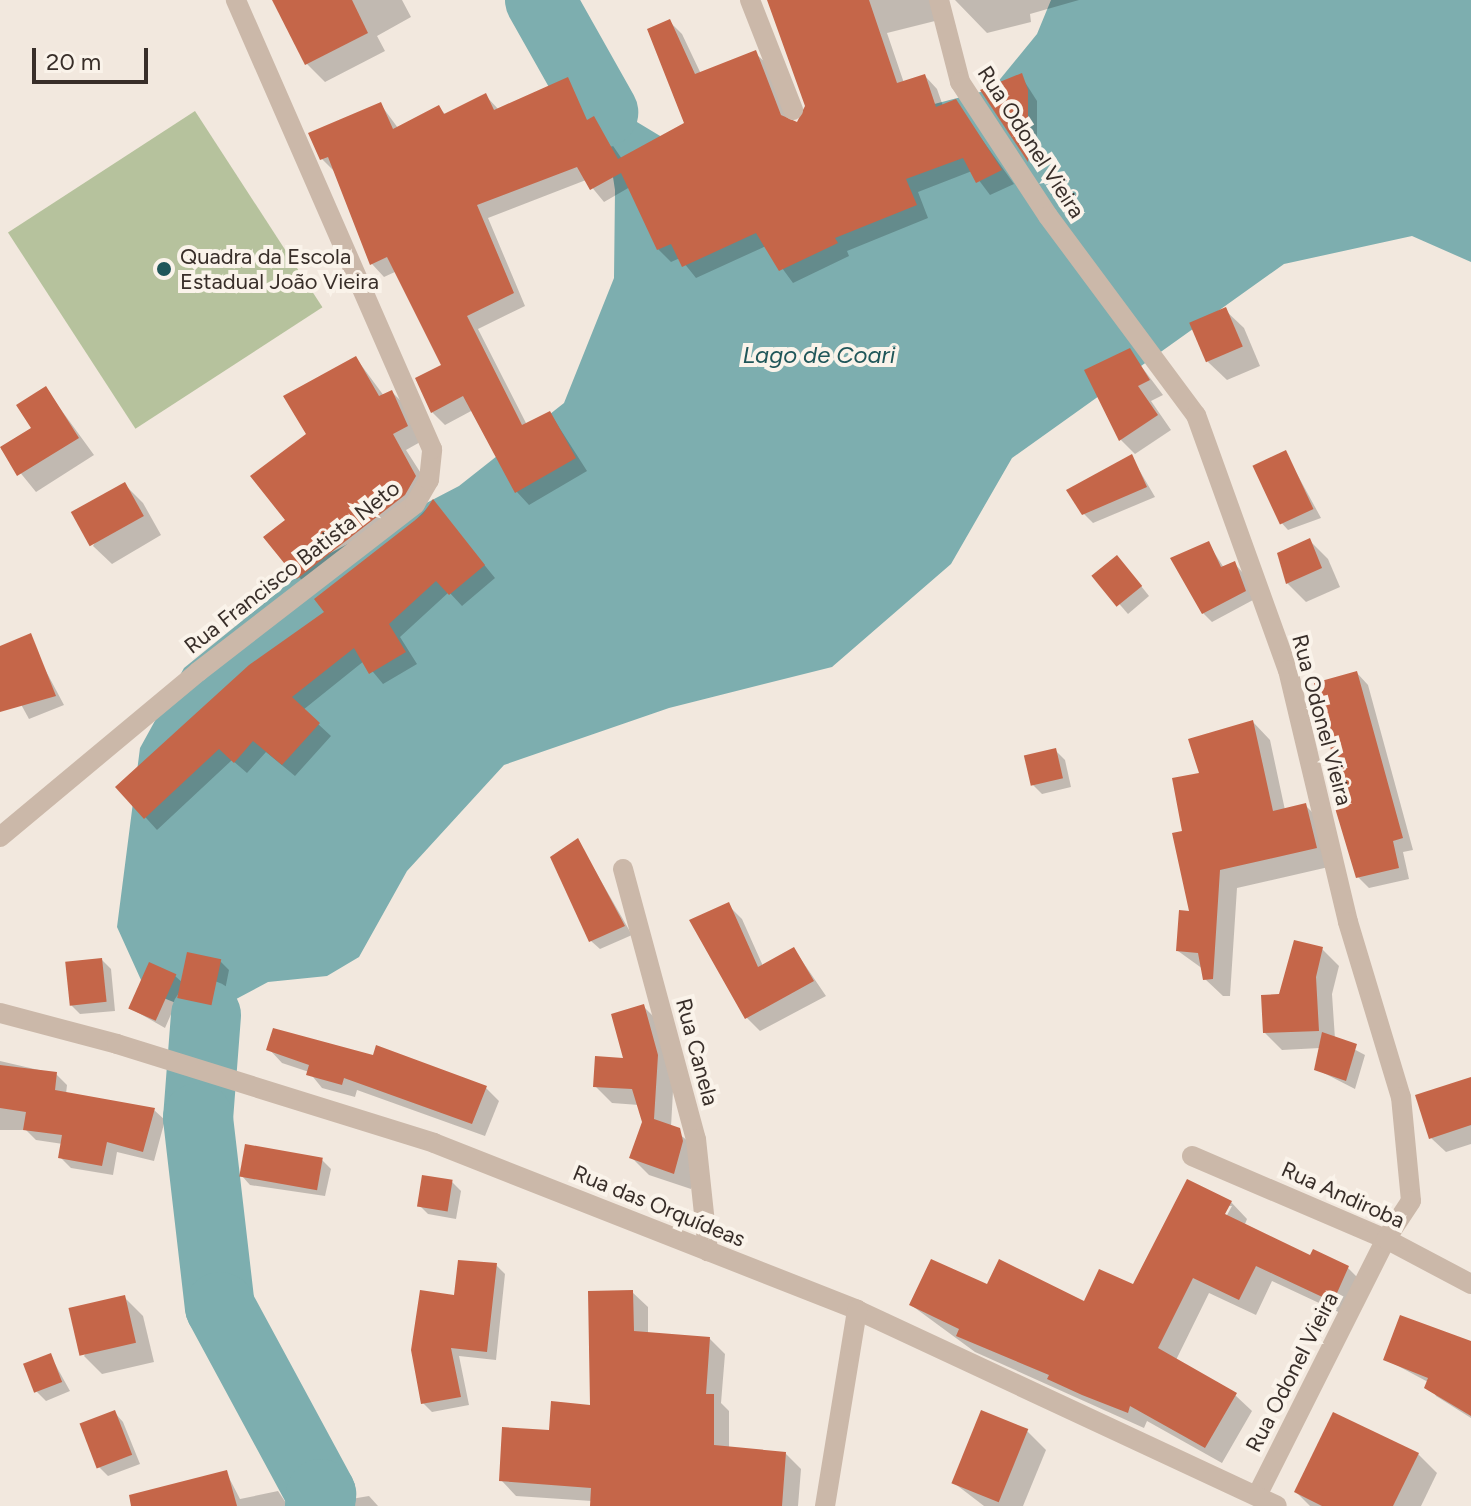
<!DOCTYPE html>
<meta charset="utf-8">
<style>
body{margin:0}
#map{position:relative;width:1471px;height:1506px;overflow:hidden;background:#f2e8de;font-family:Figtree,sans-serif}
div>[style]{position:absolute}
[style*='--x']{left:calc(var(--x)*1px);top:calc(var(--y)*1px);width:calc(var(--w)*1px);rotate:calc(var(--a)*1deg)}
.green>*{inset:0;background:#b6c29d;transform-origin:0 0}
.water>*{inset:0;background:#7daeaf}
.shadow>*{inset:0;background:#0003}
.river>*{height:70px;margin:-35px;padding:0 35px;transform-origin:35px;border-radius:35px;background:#7daeaf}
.building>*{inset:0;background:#c56649;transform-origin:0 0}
.street>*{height:20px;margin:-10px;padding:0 10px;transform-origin:10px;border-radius:10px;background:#cbb8a9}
.dots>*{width:22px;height:22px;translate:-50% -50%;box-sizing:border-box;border:4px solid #faf3ea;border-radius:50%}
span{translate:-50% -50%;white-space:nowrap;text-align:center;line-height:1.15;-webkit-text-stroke:8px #faf3ea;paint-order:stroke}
.street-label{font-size:22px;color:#382e29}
.poi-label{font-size:22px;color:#382e29}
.left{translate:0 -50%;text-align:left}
.water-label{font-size:24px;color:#1f5659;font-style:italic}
.scale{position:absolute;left:32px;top:48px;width:116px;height:36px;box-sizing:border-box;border:4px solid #382e29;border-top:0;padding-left:10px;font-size:24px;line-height:28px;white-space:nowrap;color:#382e29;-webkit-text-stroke:6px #faf3ea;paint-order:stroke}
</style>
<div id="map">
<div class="green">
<i style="left:195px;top:111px;width:234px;height:223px;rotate:57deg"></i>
</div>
<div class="water">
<i style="clip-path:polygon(1051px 0,1471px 0,1471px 262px,1412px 236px,1284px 264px,1012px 458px,951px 564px,832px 667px,669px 708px,504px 765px,407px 871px,359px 957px,327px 976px,268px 982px,206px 1015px,146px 991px,117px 927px,140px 748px,184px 668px,317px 560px,459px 486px,564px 403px,614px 278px,615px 190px,603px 112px,627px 116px,690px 154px,815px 135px,992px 89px,1037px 34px)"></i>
</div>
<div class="shadow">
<i style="clip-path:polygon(274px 0,402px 0,411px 17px,377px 36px,385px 51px,325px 82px,307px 64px)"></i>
<i style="clip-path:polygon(769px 0,949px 0,939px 20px,887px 33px,904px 83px,925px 76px,937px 89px,943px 106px,955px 102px,1014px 184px,990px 195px,972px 171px,918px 192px,928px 218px,847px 251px,849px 256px,793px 283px,766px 246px,696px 278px,680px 258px,671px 262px,658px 249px,630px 187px,604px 202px,586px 180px,488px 218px,525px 306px,478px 329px,527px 425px,550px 413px,587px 471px,529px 505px,517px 492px,473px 410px,445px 425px,432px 412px,444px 366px,397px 271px,384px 277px,372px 264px,334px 171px,322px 159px,381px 105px,398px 128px,438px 107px,446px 115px,486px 96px,499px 110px,568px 80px,622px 159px,687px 124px,670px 22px,682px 34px,701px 74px,755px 53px,768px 65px,790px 121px,798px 125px,807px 105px)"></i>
<i style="clip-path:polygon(955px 0,953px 0,1079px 0,1030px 14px,1031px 22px,987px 33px)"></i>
<i style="clip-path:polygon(1021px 76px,1037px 101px,1037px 168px,984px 90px)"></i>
<i style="clip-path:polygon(1225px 310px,1244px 328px,1260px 366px,1227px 380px,1208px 362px)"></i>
<i style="clip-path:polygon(1129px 350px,1163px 395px,1151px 401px,1171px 430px,1135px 454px,1121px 440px)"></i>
<i style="clip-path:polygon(356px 358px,384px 396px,392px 392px,407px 407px,422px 441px,406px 450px,431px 489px,314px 593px,299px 577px,288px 521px,308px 435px)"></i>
<i style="clip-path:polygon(46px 389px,94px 455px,36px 492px,1px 449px,34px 429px)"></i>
<i style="clip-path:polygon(1285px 452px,1321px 518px,1288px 530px,1279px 520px)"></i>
<i style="clip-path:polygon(1131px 456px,1155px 497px,1093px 523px,1084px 514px)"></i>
<i style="clip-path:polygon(124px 484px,143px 503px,161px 535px,112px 564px,93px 546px)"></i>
<i style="clip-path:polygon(433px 502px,495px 578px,462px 606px,449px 592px,400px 637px,417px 664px,383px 684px,364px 661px,303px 710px,331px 736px,295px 776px,266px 752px,247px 773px,232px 760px,157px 830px,118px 787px,327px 612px)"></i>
<i style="clip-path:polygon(1309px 540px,1328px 559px,1340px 587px,1306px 602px,1287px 583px)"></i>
<i style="clip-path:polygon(1208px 543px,1224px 568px,1235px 564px,1243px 573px,1253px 600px,1212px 622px,1203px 613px)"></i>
<i style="clip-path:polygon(1126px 567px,1149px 596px,1128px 614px,1095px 576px)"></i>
<i style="clip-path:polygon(40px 660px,64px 705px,29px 719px,5px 675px)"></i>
<i style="clip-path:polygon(1357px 673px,1368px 685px,1413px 850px,1403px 852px,1409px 879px,1369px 888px,1358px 877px,1334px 799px,1343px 797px)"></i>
<i style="clip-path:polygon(1253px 722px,1270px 740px,1285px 810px,1306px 806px,1323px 823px,1333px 866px,1237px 888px,1230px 996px,1223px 996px,1205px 979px,1203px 969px,1178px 951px,1191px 913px,1184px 832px,1201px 775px)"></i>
<i style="clip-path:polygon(1056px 751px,1065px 760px,1071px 787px,1042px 794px,1033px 785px)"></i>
<i style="clip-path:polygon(578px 841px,632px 935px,600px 949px,591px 941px)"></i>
<i style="clip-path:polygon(728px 905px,742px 919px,763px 966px,794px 949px,826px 996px,760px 1031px,746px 1017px)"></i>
<i style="clip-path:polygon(1322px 949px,1339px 966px,1332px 994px,1335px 1039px,1365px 1055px,1355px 1089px,1316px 1069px,1320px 1048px,1282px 1050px,1265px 1033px,1281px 996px)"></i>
<i style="clip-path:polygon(102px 960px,111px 969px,115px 1011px,80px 1014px,71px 1005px)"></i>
<i style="clip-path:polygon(220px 961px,229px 970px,222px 1005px,188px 998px,188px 1002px,220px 1013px,189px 1006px,179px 996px,165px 1028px,130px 1008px,175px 976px,183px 983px)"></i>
<i style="clip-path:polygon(644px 1007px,661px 1024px,674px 1073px,671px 1127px,696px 1148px,700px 1165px,691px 1189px,649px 1175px,632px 1158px,644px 1122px,639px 1105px,612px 1103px,595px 1086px,626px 1060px)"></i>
<i style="clip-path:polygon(269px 1049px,486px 1088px,499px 1101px,485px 1136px,357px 1090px,355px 1097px,322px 1088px,309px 1072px,282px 1063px)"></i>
<i style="clip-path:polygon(0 1061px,56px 1074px,67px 1085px,66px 1094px,154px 1110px,165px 1120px,154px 1161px,117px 1152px,113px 1175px,71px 1168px,60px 1157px,63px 1144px,36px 1140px,26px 1130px,0 1130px)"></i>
<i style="clip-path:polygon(1471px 1079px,1471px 1144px,1446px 1152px,1431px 1138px)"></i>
<i style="clip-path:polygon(322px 1160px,331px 1169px,325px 1196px,250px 1185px,242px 1176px)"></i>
<i style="clip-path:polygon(452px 1182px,461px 1191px,456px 1219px,428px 1214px,419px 1205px)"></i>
<i style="clip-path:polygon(evenodd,1231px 1202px,1247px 1219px,1245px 1224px,1311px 1258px,1348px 1268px,1364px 1284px,1349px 1317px,1272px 1281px,1256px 1315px,1209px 1293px,1176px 1360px,1235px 1395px,1252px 1411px,1222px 1463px,1147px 1421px,1144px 1428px,975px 1352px,911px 1305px,988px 1286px,1085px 1303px,1134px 1287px,1231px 1202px,1227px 1206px,1232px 1206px,1222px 1224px,1219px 1222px,1227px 1206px)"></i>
<i style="clip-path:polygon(496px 1265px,505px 1274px,496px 1360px,459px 1356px,469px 1405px,432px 1412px,423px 1403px,456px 1297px)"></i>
<i style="clip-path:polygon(632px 1292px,648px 1307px,648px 1334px,710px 1339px,725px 1354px,721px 1403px,729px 1411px,729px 1448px,785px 1453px,801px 1469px,798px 1506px,592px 1506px,592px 1501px,516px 1496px,501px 1480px,551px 1432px,592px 1408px)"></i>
<i style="clip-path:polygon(124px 1297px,143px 1316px,154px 1362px,102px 1374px,84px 1356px)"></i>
<i style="clip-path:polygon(1471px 1349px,1471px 1418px,1436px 1396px,1428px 1382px,1385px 1359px)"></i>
<i style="clip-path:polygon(50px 1355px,70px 1391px,46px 1401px,37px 1392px)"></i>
<i style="clip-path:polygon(115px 1413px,123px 1422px,140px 1464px,108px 1476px,99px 1467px)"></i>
<i style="clip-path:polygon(1027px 1431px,1046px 1450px,1023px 1506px,984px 1506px,954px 1483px)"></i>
<i style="clip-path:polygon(1418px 1454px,1437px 1473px,1421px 1506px,1310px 1506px,1296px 1492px)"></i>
<i style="clip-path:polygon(226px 1472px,240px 1499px,278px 1491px,288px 1506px,141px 1506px)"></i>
<i style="clip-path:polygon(369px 1496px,378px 1506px,309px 1506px)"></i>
</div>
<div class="river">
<i style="--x:540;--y:0;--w:129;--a:60.6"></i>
<i style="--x:206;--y:1015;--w:103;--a:94.4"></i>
<i style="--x:198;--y:1118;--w:190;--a:83.4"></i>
<i style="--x:220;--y:1307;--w:213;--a:61.6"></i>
<i style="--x:321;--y:1494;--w:12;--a:95"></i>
</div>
<div class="building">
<i style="clip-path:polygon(272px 0,352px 0,368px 33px,305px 65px)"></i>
<i style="clip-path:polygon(767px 0,869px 0,897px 83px,925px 74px,936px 107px,956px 99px,1002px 170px,976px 183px,963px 158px,906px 179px,917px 205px,835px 238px,838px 243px,779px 271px,756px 233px,682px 267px,671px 244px,657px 250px,621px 173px,590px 190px,577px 167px,477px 205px,514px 293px,467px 316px,522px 425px,550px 411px,576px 458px,515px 493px,463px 396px,431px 413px,415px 378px,441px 365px,387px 257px,370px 265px,328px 157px,320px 160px,308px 133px,381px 102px,393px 129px,439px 105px,444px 114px,486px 93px,494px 110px,568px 77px,587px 120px,594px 116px,618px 159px,684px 123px,647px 29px,670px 19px,695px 74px,756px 50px,781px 115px,797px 122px,805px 106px)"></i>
<i style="clip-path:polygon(1022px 73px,1028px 90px,1028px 162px,980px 90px)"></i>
<i style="left:1226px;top:307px;width:43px;height:40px;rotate:67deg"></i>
<i style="clip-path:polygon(1130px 348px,1150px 380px,1138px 386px,1158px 415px,1119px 441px,1084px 370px)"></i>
<i style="clip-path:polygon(356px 356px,379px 396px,392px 390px,408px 426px,393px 434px,416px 476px,405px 495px,297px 579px,263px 537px,285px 520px,250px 476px,306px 434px,283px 396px)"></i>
<i style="clip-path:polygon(46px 386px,79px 438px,17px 476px,0 447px,31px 428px,16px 405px)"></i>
<i style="left:1286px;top:450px;width:65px;height:37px;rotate:65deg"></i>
<i style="clip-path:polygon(1132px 454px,1147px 487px,1082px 515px,1066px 490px)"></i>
<i style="left:125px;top:482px;width:39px;height:62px;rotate:61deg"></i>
<i style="clip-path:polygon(433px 499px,485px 565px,449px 595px,436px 581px,389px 624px,406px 652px,369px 674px,354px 648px,292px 697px,320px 723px,282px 765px,253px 741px,234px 763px,219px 749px,144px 819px,115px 787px,249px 665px,324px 612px,314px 599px,423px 514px)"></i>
<i style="clip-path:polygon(1310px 538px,1322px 568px,1286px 584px,1277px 553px)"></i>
<i style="clip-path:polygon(1209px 541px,1221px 567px,1235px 561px,1246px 591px,1202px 614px,1170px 558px)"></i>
<i style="left:1117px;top:555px;width:40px;height:33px;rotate:51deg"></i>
<i style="clip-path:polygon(31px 633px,56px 696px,0 712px,0 646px)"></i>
<i style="clip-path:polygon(1357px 671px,1403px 838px,1393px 841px,1399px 868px,1356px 878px,1332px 798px,1340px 796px,1339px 782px,1314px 683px)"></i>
<i style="clip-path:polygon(1253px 720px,1273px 811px,1306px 803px,1317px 848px,1220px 870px,1213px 979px,1203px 980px,1198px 953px,1176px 951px,1179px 910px,1189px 911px,1172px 833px,1182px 831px,1172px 778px,1199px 773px,1188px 739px)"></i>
<i style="left:1056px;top:748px;width:31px;height:33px;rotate:77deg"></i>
<i style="clip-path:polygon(578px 838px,625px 926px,589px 942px,550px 857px)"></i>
<i style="clip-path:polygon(729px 902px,758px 967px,794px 947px,814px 981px,745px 1019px,689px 920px)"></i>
<i style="clip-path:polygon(1294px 940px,1323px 947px,1316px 977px,1319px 1031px,1263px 1033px,1261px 995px,1279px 994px)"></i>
<i style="left:187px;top:952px;width:35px;height:47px;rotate:12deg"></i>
<i style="left:102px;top:958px;width:44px;height:37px;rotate:84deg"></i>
<i style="left:149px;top:962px;width:30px;height:51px;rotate:24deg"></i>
<i style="clip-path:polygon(644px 1004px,658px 1055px,654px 1119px,680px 1128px,683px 1141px,674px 1174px,629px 1158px,642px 1122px,632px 1089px,593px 1087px,595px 1056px,623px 1058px,611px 1014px)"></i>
<i style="clip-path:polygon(273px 1028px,373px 1055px,376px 1045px,487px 1086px,472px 1124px,344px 1078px,342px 1085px,306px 1075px,309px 1065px,266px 1050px)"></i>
<i style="clip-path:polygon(1322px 1032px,1357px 1044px,1346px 1081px,1314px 1070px)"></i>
<i style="clip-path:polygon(0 1065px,57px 1072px,55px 1090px,155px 1108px,143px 1152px,107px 1142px,102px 1166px,58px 1158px,62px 1135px,23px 1130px,26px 1112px,0 1108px)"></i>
<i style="clip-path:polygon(1471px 1077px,1471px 1125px,1429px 1139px,1415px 1095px)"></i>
<i style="left:245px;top:1144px;width:79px;height:33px;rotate:10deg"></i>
<i style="left:422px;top:1175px;width:31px;height:32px;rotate:9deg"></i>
<i style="clip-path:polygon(1187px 1179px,1232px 1201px,1225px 1214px,1310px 1255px,1313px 1249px,1349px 1266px,1333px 1302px,1256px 1266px,1239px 1300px,1193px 1278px,1158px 1348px,1237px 1393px,1205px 1448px,1130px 1406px,1128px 1413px,1082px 1395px,1047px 1379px,1049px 1375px,956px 1336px,959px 1329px,909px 1305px,931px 1259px,987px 1284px,999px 1259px,1084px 1301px,1099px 1269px,1133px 1284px)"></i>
<i style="clip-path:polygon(458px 1260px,497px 1263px,487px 1352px,451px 1348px,461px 1397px,421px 1404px,411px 1350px,420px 1290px,454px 1295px)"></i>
<i style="clip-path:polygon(633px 1290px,634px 1331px,710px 1337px,706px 1394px,714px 1394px,714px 1445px,786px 1452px,782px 1506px,590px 1506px,591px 1488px,499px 1481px,502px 1427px,549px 1430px,551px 1401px,590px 1405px,588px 1291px)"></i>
<i style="left:125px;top:1295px;width:49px;height:58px;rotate:77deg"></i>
<i style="clip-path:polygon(1400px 1315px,1471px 1341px,1471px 1416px,1424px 1388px,1428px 1378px,1383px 1360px)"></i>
<i style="left:51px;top:1353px;width:31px;height:30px;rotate:69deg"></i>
<i style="left:115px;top:1410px;width:48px;height:38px;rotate:69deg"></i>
<i style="left:981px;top:1410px;width:51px;height:79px;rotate:22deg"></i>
<i style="clip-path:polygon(1333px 1412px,1419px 1453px,1393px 1506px,1322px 1506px,1294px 1492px)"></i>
<i style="clip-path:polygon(227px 1470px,237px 1506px,131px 1506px,129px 1495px)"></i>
</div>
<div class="street">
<i style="--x:750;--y:0;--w:118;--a:68.6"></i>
<i style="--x:939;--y:0;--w:85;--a:75.6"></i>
<i style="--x:960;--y:82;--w:160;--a:56.7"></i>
<i style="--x:1048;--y:216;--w:248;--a:53.4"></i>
<i style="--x:1196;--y:415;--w:271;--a:70.2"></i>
<i style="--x:1288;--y:670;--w:259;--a:76.6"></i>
<i style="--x:1348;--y:922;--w:183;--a:73.2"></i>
<i style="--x:1401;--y:1097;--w:104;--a:84.5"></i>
<i style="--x:1411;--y:1201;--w:45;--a:123.3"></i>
<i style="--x:1386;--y:1239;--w:287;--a:116.7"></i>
<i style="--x:0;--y:837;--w:258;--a:-39.8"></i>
<i style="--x:198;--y:672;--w:274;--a:-37.7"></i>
<i style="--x:415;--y:504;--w:28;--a:-60"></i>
<i style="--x:429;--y:480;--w:31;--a:-84"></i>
<i style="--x:432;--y:449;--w:490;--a:-113.6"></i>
<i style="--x:623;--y:869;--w:280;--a:74.9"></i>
<i style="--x:696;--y:1139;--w:113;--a:83.9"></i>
<i style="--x:0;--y:1013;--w:121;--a:14.8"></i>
<i style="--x:117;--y:1044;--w:332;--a:17.3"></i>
<i style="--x:434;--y:1143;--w:455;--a:21.5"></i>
<i style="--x:857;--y:1310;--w:463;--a:25"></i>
<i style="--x:1192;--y:1156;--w:211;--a:23.2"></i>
<i style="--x:1386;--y:1239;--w:96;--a:27.9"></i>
<i style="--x:825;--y:1506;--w:199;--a:-80.7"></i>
</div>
<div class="dots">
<i style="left:164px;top:269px;background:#1f5659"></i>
</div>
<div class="street-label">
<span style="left:1031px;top:142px;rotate:57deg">Rua Odonel Vieira</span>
<span style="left:292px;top:567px;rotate:-38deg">Rua Francisco Batista Neto</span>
<span style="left:1322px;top:720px;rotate:75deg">Rua Odonel Vieira</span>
<span style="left:697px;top:1052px;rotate:75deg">Rua Canela</span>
<span style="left:1343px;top:1195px;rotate:24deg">Rua Andiroba</span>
<span style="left:659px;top:1206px;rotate:22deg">Rua das Orquídeas</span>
<span style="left:1292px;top:1372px;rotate:-63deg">Rua Odonel Vieira</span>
</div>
<div class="poi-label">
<span class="left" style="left:180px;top:269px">Quadra da Escola<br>Estadual João Vieira</span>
</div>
<div class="water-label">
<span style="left:819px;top:355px">Lago de Coari</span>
</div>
<div class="scale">20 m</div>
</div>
